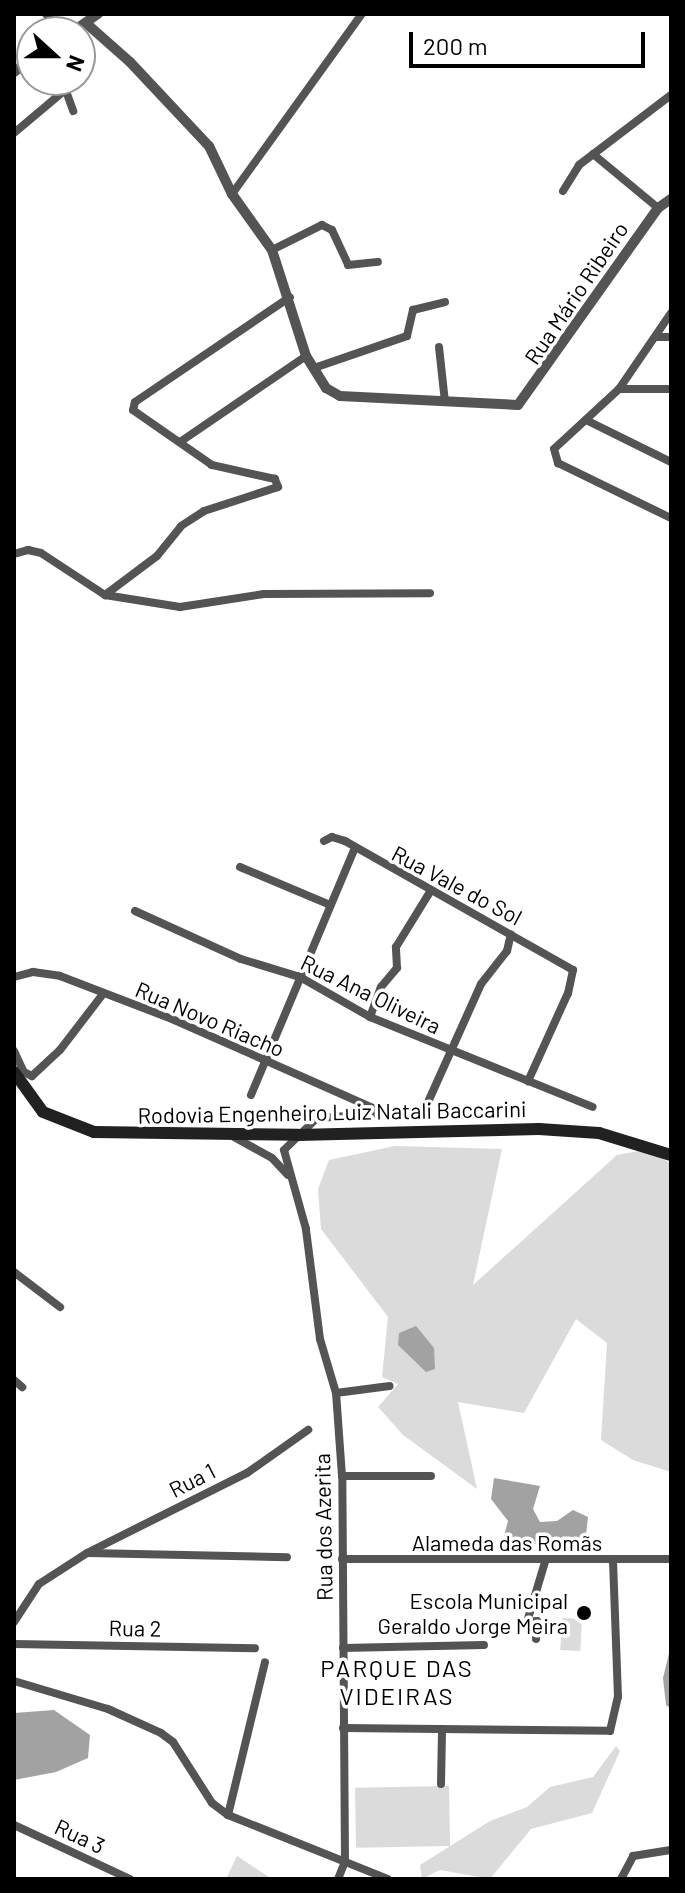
<!DOCTYPE html>
<meta charset="utf-8">
<style>
body{margin:0}
#map{position:relative;width:685px;height:1893px;overflow:hidden;background:#fff;font-family:Barlow,sans-serif}
div>[style]{position:absolute}
[style*='--x']{left:calc(var(--x)*1px);top:calc(var(--y)*1px);width:calc(var(--w)*1px);rotate:calc(var(--a)*1deg)}
.green>*{inset:0;background:#dbdbdb;transform-origin:0 0}
.water>*{inset:0;background:#a2a2a2}
.minor>*{height:8px;margin:-4px;padding:0 4px;transform-origin:4px;border-radius:4px;background:#545454}
.tertiary>*{height:10px;margin:-5px;padding:0 5px;transform-origin:5px;border-radius:5px;background:#545454}
.secondary>*{height:12px;margin:-6px;padding:0 6px;transform-origin:6px;border-radius:6px;background:#212121}
.dots>*{width:22px;height:22px;translate:-50% -50%;box-sizing:border-box;border:4px solid #fff;border-radius:50%}
span{translate:-50% -50%;white-space:nowrap;text-align:center;line-height:1.15;-webkit-text-stroke:7px #fff;paint-order:stroke}
.street-label{font-size:22px;color:#000}
.poi-label{font-size:22px;color:#000}
.right{translate:-100% -50%;text-align:right}
.neighbourhood-label{font-size:24px;color:#000;letter-spacing:2px}
.frame{position:absolute;inset:0;border:16px solid #000;pointer-events:none}
.north{position:absolute;left:16px;top:16px;width:80px;height:80px;box-sizing:border-box;background:#fff;border:2px solid #999;border-radius:50%;rotate:111deg;font-size:22px;font-weight:700;line-height:32px;text-align:center;color:#000}
.north::after{content:'';display:block;margin:auto;width:28px;height:36px;background:#000;clip-path:polygon(50% 0,100% 100%,50% 72%,0 100%)}
.scale{position:absolute;left:409px;top:32px;width:236px;height:36px;box-sizing:border-box;border:4px solid #000;border-top:0;padding-left:10px;font-size:24px;line-height:28px;white-space:nowrap;color:#000;-webkit-text-stroke:6px #fff;paint-order:stroke}
</style>
<div id="map">
<div class="green">
<i style="clip-path:polygon(395px 1146px,502px 1149px,473px 1285px,617px 1155px,644px 1150px,671px 1163px,671px 1472px,633px 1460px,601px 1440px,607px 1343px,576px 1319px,524px 1413px,458px 1402px,477px 1489px,403px 1435px,378px 1407px,398px 1384px,382px 1377px,388px 1317px,321px 1229px,318px 1189px,329px 1160px)"></i>
<i style="left:562px;top:1618px;width:20px;height:32px;rotate:3deg"></i>
<i style="clip-path:polygon(616px 1746px,620px 1751px,592px 1813px,531px 1829px,490px 1879px,440px 1870px,422px 1879px,420px 1865px,490px 1821px,527px 1807px,550px 1787px,593px 1777px)"></i>
<i style="left:449px;top:1786px;width:60px;height:94px;rotate:89deg"></i>
<i style="clip-path:polygon(237px 1856px,272px 1879px,226px 1879px)"></i>
</div>
<div class="water">
<i style="clip-path:polygon(416px 1326px,434px 1348px,435px 1369px,426px 1372px,398px 1345px,399px 1333px)"></i>
<i style="clip-path:polygon(494px 1478px,540px 1486px,533px 1509px,540px 1522px,557px 1521px,573px 1510px,588px 1517px,585px 1544px,502px 1544px,508px 1521px,491px 1499px)"></i>
<i style="clip-path:polygon(671px 1645px,671px 1709px,666px 1705px,663px 1678px)"></i>
<i style="clip-path:polygon(54px 1710px,90px 1735px,88px 1758px,56px 1772px,14px 1780px,14px 1713px)"></i>
</div>
<div class="minor">
<i style="--x:46;--y:14;--w:24;--a:48"></i>
<i style="--x:62;--y:80;--w:33;--a:70"></i>
<i style="--x:14;--y:133;--w:67;--a:-40.1"></i>
<i style="--x:593;--y:154;--w:85;--a:39.7"></i>
<i style="--x:563;--y:191;--w:31;--a:-58"></i>
<i style="--x:579;--y:165;--w:116;--a:-37.3"></i>
<i style="--x:232;--y:194;--w:222;--a:-54.2"></i>
<i style="--x:272;--y:250;--w:56;--a:-26.6"></i>
<i style="--x:322;--y:225;--w:11;--a:27"></i>
<i style="--x:332;--y:230;--w:38;--a:65"></i>
<i style="--x:348;--y:265;--w:30;--a:-6"></i>
<i style="--x:671;--y:313;--w:92;--a:124.4"></i>
<i style="--x:619;--y:389;--w:88;--a:137.3"></i>
<i style="--x:554;--y:449;--w:15;--a:74"></i>
<i style="--x:558;--y:463;--w:126;--a:26"></i>
<i style="--x:656;--y:337;--w:15;--a:0"></i>
<i style="--x:439;--y:347;--w:55;--a:83.8"></i>
<i style="--x:314;--y:368;--w:98;--a:-19"></i>
<i style="--x:407;--y:336;--w:27;--a:-77"></i>
<i style="--x:413;--y:310;--w:33;--a:-14"></i>
<i style="--x:619;--y:389;--w:52;--a:0"></i>
<i style="--x:586;--y:420;--w:95;--a:26.3"></i>
<i style="--x:180;--y:442;--w:153;--a:-34.3"></i>
<i style="--x:14;--y:554;--w:15;--a:-16"></i>
<i style="--x:28;--y:550;--w:13;--a:13"></i>
<i style="--x:41;--y:553;--w:77;--a:33.3"></i>
<i style="--x:105;--y:595;--w:76;--a:9.1"></i>
<i style="--x:180;--y:607;--w:85;--a:-8.8"></i>
<i style="--x:264;--y:594;--w:166;--a:-0.3"></i>
<i style="--x:105;--y:595;--w:65;--a:-36.9"></i>
<i style="--x:157;--y:556;--w:38;--a:-51"></i>
<i style="--x:181;--y:526;--w:27;--a:-33"></i>
<i style="--x:204;--y:511;--w:78;--a:-18"></i>
<i style="--x:278;--y:487;--w:9;--a:-111"></i>
<i style="--x:275;--y:479;--w:65;--a:-167.5"></i>
<i style="--x:212;--y:465;--w:96;--a:-145.2"></i>
<i style="--x:133;--y:410;--w:8;--a:-76"></i>
<i style="--x:135;--y:402;--w:187;--a:-34.1"></i>
<i style="--x:324;--y:841;--w:9;--a:-27"></i>
<i style="--x:332;--y:837;--w:14;--a:17"></i>
<i style="--x:345;--y:841;--w:262;--a:29.5"></i>
<i style="--x:573;--y:970;--w:24;--a:102"></i>
<i style="--x:568;--y:993;--w:97;--a:114.4"></i>
<i style="--x:240;--y:867;--w:95;--a:22.8"></i>
<i style="--x:135;--y:911;--w:116;--a:24.4"></i>
<i style="--x:241;--y:959;--w:62;--a:17"></i>
<i style="--x:300;--y:977;--w:81;--a:29.7"></i>
<i style="--x:370;--y:1017;--w:240;--a:22"></i>
<i style="--x:14;--y:977;--w:20;--a:-15"></i>
<i style="--x:33;--y:972;--w:27;--a:8"></i>
<i style="--x:60;--y:976;--w:120;--a:21"></i>
<i style="--x:172;--y:1019;--w:232;--a:23.9"></i>
<i style="--x:370;--y:1017;--w:32;--a:-70"></i>
<i style="--x:381;--y:987;--w:25;--a:-50"></i>
<i style="--x:397;--y:968;--w:21;--a:-93"></i>
<i style="--x:396;--y:947;--w:65;--a:-58.3"></i>
<i style="--x:14;--y:1051;--w:23;--a:65"></i>
<i style="--x:24;--y:1072;--w:9;--a:27"></i>
<i style="--x:32;--y:1076;--w:38;--a:-43"></i>
<i style="--x:60;--y:1050;--w:71;--a:-52.5"></i>
<i style="--x:251;--y:1095;--w:268;--a:-67.2"></i>
<i style="--x:234;--y:1137;--w:43;--a:28.9"></i>
<i style="--x:272;--y:1158;--w:23;--a:47"></i>
<i style="--x:14;--y:1272;--w:58;--a:37.3"></i>
<i style="--x:14;--y:1380;--w:11;--a:41"></i>
<i style="--x:336;--y:1393;--w:54;--a:-7.4"></i>
<i style="--x:342;--y:1476;--w:89;--a:0"></i>
<i style="--x:88;--y:1553;--w:199;--a:1.2"></i>
<i style="--x:342;--y:1559;--w:329;--a:0"></i>
<i style="--x:14;--y:1622;--w:45;--a:-56.7"></i>
<i style="--x:39;--y:1584;--w:57;--a:-32.9"></i>
<i style="--x:87;--y:1553;--w:179;--a:-26.6"></i>
<i style="--x:247;--y:1473;--w:75;--a:-35.2"></i>
<i style="--x:536;--y:1639;--w:18;--a:-87"></i>
<i style="--x:537;--y:1621;--w:10;--a:174"></i>
<i style="--x:527;--y:1622;--w:63;--a:-73.3"></i>
<i style="--x:14;--y:1644;--w:241;--a:1"></i>
<i style="--x:343;--y:1648;--w:141;--a:-1.2"></i>
<i style="--x:14;--y:1681;--w:98;--a:16.6"></i>
<i style="--x:108;--y:1709;--w:58;--a:24.4"></i>
<i style="--x:161;--y:1733;--w:15;--a:37"></i>
<i style="--x:173;--y:1742;--w:72;--a:57.4"></i>
<i style="--x:212;--y:1803;--w:20;--a:37"></i>
<i style="--x:228;--y:1815;--w:172;--a:21.8"></i>
<i style="--x:343;--y:1728;--w:267;--a:0.6"></i>
<i style="--x:610;--y:1731;--w:35;--a:-77"></i>
<i style="--x:618;--y:1697;--w:135;--a:-92.1"></i>
<i style="--x:441;--y:1784;--w:53;--a:-88.9"></i>
<i style="--x:228;--y:1815;--w:157;--a:-76.4"></i>
<i style="--x:14;--y:1825;--w:128;--a:25"></i>
<i style="--x:338;--y:1879;--w:18;--a:-68"></i>
<i style="--x:345;--y:1862;--w:386;--a:-90.4"></i>
<i style="--x:342;--y:1476;--w:83;--a:-94.1"></i>
<i style="--x:336;--y:1393;--w:56;--a:-106.5"></i>
<i style="--x:320;--y:1339;--w:111;--a:-97.3"></i>
<i style="--x:306;--y:1229;--w:82;--a:-105.6"></i>
<i style="--x:284;--y:1150;--w:46;--a:-44.1"></i>
<i style="--x:317;--y:1118;--w:107;--a:-3.7"></i>
<i style="--x:424;--y:1111;--w:139;--a:-65.8"></i>
<i style="--x:481;--y:984;--w:42;--a:-51.8"></i>
<i style="--x:507;--y:951;--w:17;--a:-77"></i>
<i style="--x:621;--y:1879;--w:26;--a:-62"></i>
<i style="--x:633;--y:1856;--w:38;--a:-9"></i>
</div>
<div class="tertiary">
<i style="--x:87;--y:24;--w:57;--a:41.5"></i>
<i style="--x:130;--y:62;--w:115;--a:46.8"></i>
<i style="--x:209;--y:146;--w:53;--a:64.4"></i>
<i style="--x:232;--y:194;--w:69;--a:54.5"></i>
<i style="--x:272;--y:250;--w:111;--a:72.2"></i>
<i style="--x:306;--y:356;--w:38;--a:58"></i>
<i style="--x:326;--y:388;--w:16;--a:30"></i>
<i style="--x:340;--y:396;--w:178;--a:2.9"></i>
<i style="--x:518;--y:405;--w:242;--a:-54.6"></i>
<i style="--x:658;--y:208;--w:16;--a:-35"></i>
<i style="--x:72;--y:32;--w:32;--a:-35"></i>
<i style="--x:14;--y:72;--w:23;--a:-38"></i>
</div>
<div class="secondary">
<i style="--x:14;--y:1072;--w:49;--a:54.1"></i>
<i style="--x:43;--y:1112;--w:55;--a:21.4"></i>
<i style="--x:94;--y:1132;--w:204;--a:0.8"></i>
<i style="--x:298;--y:1135;--w:241;--a:-1.4"></i>
<i style="--x:539;--y:1129;--w:60;--a:3.8"></i>
<i style="--x:599;--y:1133;--w:75;--a:17"></i>
</div>
<div class="dots">
<i style="left:584px;top:1613px;background:#000"></i>
</div>
<div class="street-label">
<span style="left:576px;top:293px;rotate:-56deg">Rua Mário Ribeiro</span>
<span style="left:457px;top:885px;rotate:28deg">Rua Vale do Sol</span>
<span style="left:371px;top:994px;rotate:26deg">Rua Ana Oliveira</span>
<span style="left:210px;top:1019px;rotate:23deg">Rua Novo Riacho</span>
<span style="left:332px;top:1112px;rotate:-1deg">Rodovia Engenheiro Luiz Natali Baccarini</span>
<span style="left:192px;top:1480px;rotate:-27deg">Rua 1</span>
<span style="left:323px;top:1527px;rotate:-91deg">Rua dos Azerita</span>
<span style="left:507px;top:1543px">Alameda das Romãs</span>
<span style="left:135px;top:1628px;rotate:1deg">Rua 2</span>
<span style="left:80px;top:1836px;rotate:25deg">Rua 3</span>
</div>
<div class="poi-label">
<span class="right" style="left:568px;top:1613px">Escola Municipal<br>Geraldo Jorge Meira</span>
</div>
<div class="neighbourhood-label">
<span style="left:397px;top:1682px">PARQUE DAS<br>VIDEIRAS</span>
</div>
<div class="frame"></div>
<div class="north">N</div>
<div class="scale">200 m</div>
</div>
